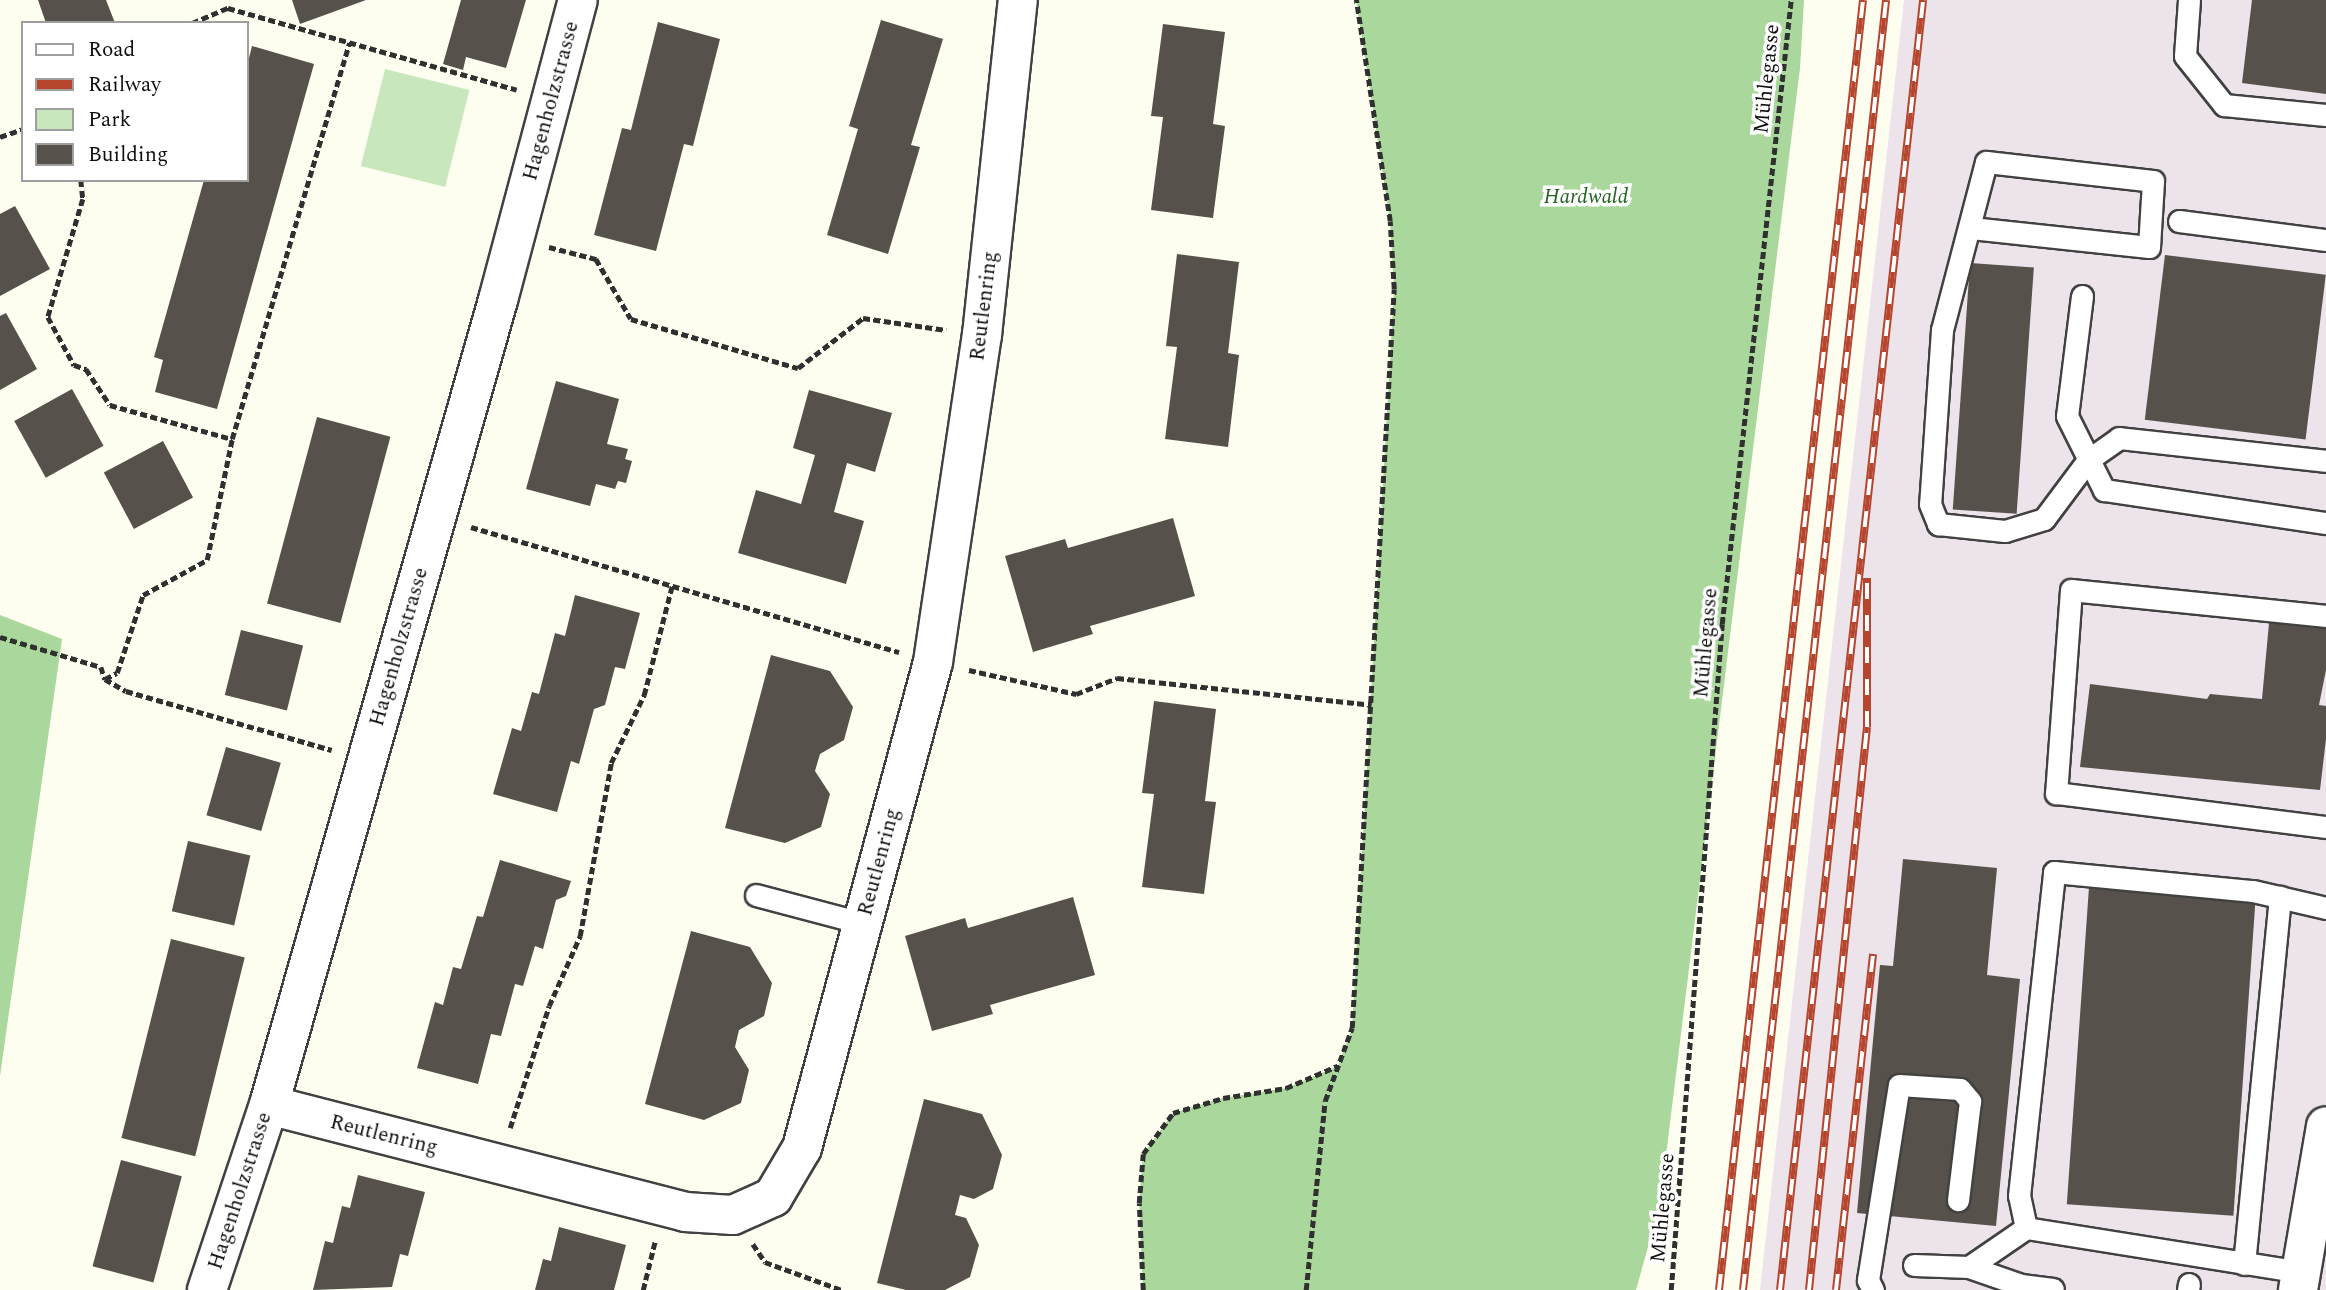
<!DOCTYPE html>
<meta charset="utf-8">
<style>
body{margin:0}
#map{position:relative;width:2326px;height:1290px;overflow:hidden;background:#fefef0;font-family:Spectral,serif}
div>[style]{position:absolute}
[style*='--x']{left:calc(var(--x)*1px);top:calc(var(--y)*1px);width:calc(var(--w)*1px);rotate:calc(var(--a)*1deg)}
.industrial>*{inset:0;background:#ece3eb}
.green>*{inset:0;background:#c9e7bc;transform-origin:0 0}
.forest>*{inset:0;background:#aad79c}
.building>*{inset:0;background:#56524b;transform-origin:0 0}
.path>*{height:4.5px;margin-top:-2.25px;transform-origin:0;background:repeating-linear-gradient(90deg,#303030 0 7px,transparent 0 10.5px)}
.roads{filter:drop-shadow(2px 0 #414141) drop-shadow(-2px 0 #414141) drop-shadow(0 2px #414141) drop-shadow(0 -2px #414141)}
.lane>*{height:21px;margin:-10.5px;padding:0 10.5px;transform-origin:10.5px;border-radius:10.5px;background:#fff}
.street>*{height:38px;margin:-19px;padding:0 19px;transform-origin:19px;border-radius:19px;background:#fff}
.rail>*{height:8px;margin-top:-4px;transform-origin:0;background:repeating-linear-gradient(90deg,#fff 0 16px,#b6452e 0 32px);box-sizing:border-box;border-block:2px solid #b6452e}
span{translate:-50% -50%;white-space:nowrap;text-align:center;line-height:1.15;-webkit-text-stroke:7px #fff;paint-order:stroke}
.street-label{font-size:21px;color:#0e0e0e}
.park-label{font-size:21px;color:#226222;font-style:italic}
.legend{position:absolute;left:21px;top:21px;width:228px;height:161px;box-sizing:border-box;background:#fff;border:2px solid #9f9f9f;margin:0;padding:9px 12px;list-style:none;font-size:21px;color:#0e0e0e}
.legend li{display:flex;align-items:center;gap:14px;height:35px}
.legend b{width:35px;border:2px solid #9f9f9f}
</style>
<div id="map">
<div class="industrial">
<i style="clip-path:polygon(1904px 0,2326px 0,2326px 1290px,1760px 1290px)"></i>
</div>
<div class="green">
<i style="left:385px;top:69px;width:87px;height:100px;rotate:14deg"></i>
</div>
<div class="forest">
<i style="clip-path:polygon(1356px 0,1804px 0,1800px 68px,1660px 1204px,1636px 1290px,1143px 1290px,1139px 1203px,1143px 1154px,1173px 1113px,1223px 1098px,1286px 1088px,1338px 1066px,1352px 1028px,1394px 289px,1390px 221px)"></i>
<i style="clip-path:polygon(0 615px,62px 639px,0 1076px)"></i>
</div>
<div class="building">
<i style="clip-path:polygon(38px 0,106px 0,115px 23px,46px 23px)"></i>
<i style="clip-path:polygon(292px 0,366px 0,300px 24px)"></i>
<i style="clip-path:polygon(461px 0,526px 0,506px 68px,466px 57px,463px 70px,443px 64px)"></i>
<i style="clip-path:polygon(2252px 0,2326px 0,2326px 94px,2242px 83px)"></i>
<i style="clip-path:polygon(881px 20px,943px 39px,911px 145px,920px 147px,888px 254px,827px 235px,858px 129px,849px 126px)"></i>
<i style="clip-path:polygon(658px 22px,720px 39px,693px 146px,684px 144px,656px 251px,594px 235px,622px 128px,631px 130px)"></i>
<i style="clip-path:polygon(1163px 24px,1225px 32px,1213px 124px,1225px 126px,1213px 218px,1151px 210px,1163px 117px,1151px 116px)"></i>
<i style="clip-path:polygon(252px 46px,314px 64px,217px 409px,155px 392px,163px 360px,154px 357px,204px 180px,247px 180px,247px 66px)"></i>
<i style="clip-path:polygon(15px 206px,50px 269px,0 296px,0 214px)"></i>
<i style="clip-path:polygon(1177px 254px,1239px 262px,1228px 353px,1239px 355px,1228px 447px,1165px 439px,1177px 347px,1166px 346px)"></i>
<i style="left:2165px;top:255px;width:162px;height:166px;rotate:7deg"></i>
<i style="left:1970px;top:263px;width:64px;height:247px;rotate:4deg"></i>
<i style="clip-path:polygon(6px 313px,37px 369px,0 390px,0 316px)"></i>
<i style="clip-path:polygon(556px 381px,619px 399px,607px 444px,628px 449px,625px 459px,632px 461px,626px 483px,618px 481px,615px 489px,596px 484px,590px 506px,526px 489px)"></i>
<i style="left:72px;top:389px;width:65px;height:66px;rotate:61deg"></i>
<i style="clip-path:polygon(809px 390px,892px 413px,875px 472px,847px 463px,834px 512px,864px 521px,846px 584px,738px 553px,756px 490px,801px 504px,815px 455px,793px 448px)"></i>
<i style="left:317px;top:417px;width:76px;height:193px;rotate:15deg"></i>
<i style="left:163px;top:441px;width:64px;height:67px;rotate:62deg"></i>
<i style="clip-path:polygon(1173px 518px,1195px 596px,1090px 626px,1093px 634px,1033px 652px,1005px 556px,1065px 539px,1068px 548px)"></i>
<i style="clip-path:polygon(575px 595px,640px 613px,625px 669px,615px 667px,605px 705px,594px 709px,579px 764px,571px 761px,557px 812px,493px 794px,512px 728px,521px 731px,532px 692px,539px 694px,555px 633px,565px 636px)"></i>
<i style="clip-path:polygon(2269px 623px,2326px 626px,2326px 670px,2319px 705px,2326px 706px,2326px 739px,2320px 790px,2080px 767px,2090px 684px,2207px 699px,2210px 694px,2262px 699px)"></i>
<i style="left:241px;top:630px;width:64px;height:67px;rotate:14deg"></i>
<i style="clip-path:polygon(771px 655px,830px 671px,853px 707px,844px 740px,820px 754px,815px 771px,830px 794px,821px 827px,785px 843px,725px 828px)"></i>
<i style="clip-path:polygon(1154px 701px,1216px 709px,1205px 801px,1216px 802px,1204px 894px,1142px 887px,1154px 794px,1142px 793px)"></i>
<i style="left:226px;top:747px;width:57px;height:71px;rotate:16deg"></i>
<i style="left:188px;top:841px;width:64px;height:72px;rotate:13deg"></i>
<i style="clip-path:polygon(1903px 859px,1997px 868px,1987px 975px,2020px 979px,1996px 1226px,1857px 1213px,1880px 965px,1893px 966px)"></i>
<i style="clip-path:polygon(500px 860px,571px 881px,566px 896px,556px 900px,543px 949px,535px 946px,523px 986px,515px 984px,501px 1036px,491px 1034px,478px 1084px,417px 1068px,435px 1002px,443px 1005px,453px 967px,461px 969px,477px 916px,483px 917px)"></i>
<i style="left:2089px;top:887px;width:167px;height:318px;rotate:4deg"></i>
<i style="clip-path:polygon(1073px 897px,1095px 975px,990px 1005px,993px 1014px,932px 1031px,905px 936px,965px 918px,968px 928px)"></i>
<i style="clip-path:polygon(691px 931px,750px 947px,772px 983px,764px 1016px,739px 1030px,735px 1047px,749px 1070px,741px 1103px,704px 1120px,645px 1104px)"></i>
<i style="left:171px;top:939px;width:76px;height:205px;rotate:14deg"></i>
<i style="clip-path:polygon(924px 1099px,982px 1114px,1002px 1155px,993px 1189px,974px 1199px,960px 1195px,955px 1215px,966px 1218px,979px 1245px,970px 1277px,945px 1290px,906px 1290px,877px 1283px)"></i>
<i style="left:121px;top:1160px;width:63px;height:110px;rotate:15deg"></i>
<i style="clip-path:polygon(358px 1175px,425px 1192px,408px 1256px,400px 1254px,392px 1287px,313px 1290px,325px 1241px,333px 1243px,342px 1206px,350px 1208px)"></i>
<i style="clip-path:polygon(559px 1227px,626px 1245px,614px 1290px,535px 1290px,543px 1259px,551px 1261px)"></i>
</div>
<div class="path">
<i style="--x:192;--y:23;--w:39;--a:-23"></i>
<i style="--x:228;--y:8;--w:300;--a:15.8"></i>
<i style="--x:0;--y:137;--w:24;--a:-19"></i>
<i style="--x:81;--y:180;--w:19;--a:84"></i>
<i style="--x:83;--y:199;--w:123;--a:106.5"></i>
<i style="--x:48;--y:317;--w:55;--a:61.6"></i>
<i style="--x:74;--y:365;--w:13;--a:18"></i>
<i style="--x:86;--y:369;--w:43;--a:56.3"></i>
<i style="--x:110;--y:405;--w:127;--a:15.6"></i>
<i style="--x:549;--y:247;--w:49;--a:14.3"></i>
<i style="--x:596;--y:259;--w:69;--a:59.7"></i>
<i style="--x:631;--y:319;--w:174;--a:16.4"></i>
<i style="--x:798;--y:368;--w:82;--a:-37.6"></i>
<i style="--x:863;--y:318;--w:84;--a:8.2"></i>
<i style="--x:471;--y:527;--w:446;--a:16.3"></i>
<i style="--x:0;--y:637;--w:105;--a:16.5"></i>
<i style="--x:101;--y:667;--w:13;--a:72"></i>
<i style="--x:105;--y:679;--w:24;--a:30"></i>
<i style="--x:126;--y:691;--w:214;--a:16"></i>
<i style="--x:969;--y:670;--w:110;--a:12.6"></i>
<i style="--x:1076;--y:694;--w:44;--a:-21.3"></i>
<i style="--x:1117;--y:678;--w:256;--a:6"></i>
<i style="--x:105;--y:679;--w:13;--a:-27"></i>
<i style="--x:117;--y:673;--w:82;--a:-71.6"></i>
<i style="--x:143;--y:595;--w:73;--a:-28.7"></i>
<i style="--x:207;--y:560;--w:124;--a:-78.3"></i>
<i style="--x:232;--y:439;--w:413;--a:-73.5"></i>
<i style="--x:510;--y:1128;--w:128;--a:-72.3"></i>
<i style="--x:549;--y:1006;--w:77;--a:-66.1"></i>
<i style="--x:580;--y:936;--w:176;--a:-79.8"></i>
<i style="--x:611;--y:763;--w:76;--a:-64.1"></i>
<i style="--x:644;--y:695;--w:113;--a:-75.6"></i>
<i style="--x:753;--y:1244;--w:22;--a:56"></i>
<i style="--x:765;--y:1262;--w:82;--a:20"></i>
<i style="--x:643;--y:1290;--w:50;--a:-76.2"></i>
<i style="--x:1143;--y:1290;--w:87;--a:-92.6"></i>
<i style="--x:1139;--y:1203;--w:49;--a:-85.3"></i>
<i style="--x:1143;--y:1154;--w:51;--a:-53.8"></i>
<i style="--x:1173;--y:1113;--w:52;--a:-16.7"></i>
<i style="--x:1223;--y:1098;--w:64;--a:-9"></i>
<i style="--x:1286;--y:1088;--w:56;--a:-23.3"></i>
<i style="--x:1306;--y:1290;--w:190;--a:-84.3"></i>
<i style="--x:1325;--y:1101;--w:78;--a:-69.7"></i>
<i style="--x:1352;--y:1028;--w:740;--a:-86.75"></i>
<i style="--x:1394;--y:289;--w:68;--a:-93.4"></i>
<i style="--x:1390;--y:221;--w:224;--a:-98.7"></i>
<i style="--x:1671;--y:1290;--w:668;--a:-85.62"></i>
<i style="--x:1722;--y:624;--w:628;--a:-83.69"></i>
</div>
<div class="roads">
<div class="lane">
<i style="--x:2189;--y:0;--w:56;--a:94.1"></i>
<i style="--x:2185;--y:56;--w:63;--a:51.5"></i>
<i style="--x:2224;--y:105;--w:102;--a:5.6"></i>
<i style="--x:2179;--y:221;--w:148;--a:7.4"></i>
<i style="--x:1971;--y:228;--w:179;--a:6.1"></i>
<i style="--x:2149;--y:247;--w:66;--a:-86.5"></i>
<i style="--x:2153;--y:181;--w:168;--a:-173.5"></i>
<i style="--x:1986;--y:162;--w:174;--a:104.7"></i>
<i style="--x:1942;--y:330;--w:174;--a:93.9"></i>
<i style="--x:1930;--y:504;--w:22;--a:68"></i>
<i style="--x:1938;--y:524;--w:67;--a:6"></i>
<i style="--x:2005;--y:531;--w:41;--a:-17.1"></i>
<i style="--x:2044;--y:519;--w:74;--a:-53.3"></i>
<i style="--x:2088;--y:460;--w:38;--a:-35"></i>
<i style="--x:2119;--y:438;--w:208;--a:6.3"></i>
<i style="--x:2082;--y:296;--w:121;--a:97.1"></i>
<i style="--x:2067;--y:416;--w:83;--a:63.4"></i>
<i style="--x:2104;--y:490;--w:224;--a:8.5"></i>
<i style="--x:2326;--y:616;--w:256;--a:-174.2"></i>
<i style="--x:2071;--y:590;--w:204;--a:94.2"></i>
<i style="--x:2056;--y:793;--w:272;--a:7.2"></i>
<i style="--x:756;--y:895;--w:110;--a:14.8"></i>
<i style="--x:2026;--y:1228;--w:33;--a:-102"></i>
<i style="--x:2019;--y:1196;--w:326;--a:-83.8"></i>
<i style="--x:2054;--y:872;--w:200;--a:5.5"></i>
<i style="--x:2253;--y:891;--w:75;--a:13.1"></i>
<i style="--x:2244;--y:1264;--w:369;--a:-84.4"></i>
<i style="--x:1914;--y:1265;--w:55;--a:2.1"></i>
<i style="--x:1969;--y:1267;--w:69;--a:-34.4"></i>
<i style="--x:2026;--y:1228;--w:278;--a:9.1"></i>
<i style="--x:1969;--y:1267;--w:55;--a:19.1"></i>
<i style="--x:2021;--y:1285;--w:32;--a:7"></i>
<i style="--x:1873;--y:1290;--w:11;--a:-117"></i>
<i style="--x:1868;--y:1280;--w:197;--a:-81"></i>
<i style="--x:1899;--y:1085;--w:61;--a:3.8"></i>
<i style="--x:1960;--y:1089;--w:16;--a:50"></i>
<i style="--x:1970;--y:1101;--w:100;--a:96.9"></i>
<i style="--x:2188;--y:1290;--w:6;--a:-81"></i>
</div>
<div class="street">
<i style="--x:269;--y:1105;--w:430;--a:14.4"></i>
<i style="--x:685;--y:1212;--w:48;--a:3.6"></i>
<i style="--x:733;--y:1215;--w:44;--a:-24.2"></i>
<i style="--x:773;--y:1197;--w:57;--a:-59.4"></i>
<i style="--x:802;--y:1148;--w:503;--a:-74.91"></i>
<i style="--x:933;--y:662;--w:331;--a:-81.5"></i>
<i style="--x:982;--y:335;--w:337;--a:-83.9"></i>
<i style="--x:207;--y:1290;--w:195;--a:-71.5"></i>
<i style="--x:269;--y:1105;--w:837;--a:-74.12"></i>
<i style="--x:498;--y:300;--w:310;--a:-75.1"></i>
<i style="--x:2298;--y:1290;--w:166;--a:-80.3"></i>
</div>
</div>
<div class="rail">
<i style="--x:1719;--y:1290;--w:1298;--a:-83.63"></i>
<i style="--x:1743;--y:1290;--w:1298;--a:-83.67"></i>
<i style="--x:1780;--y:1290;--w:1298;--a:-83.67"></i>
<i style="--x:1809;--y:1290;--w:566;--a:-84.12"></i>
<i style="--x:1867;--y:727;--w:149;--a:-90"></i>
<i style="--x:1836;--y:1290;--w:338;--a:-83.7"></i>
</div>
<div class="street-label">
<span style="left:1767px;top:79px;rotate:-84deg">Mühlegasse</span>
<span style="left:551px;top:101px;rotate:-75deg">Hagenholzstrasse</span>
<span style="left:984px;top:306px;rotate:-83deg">Reutlenring</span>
<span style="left:1706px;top:643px;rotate:-85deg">Mühlegasse</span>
<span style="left:399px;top:647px;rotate:-74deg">Hagenholzstrasse</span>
<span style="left:879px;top:862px;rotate:-75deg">Reutlenring</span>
<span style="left:384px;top:1135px;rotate:14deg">Reutlenring</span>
<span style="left:240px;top:1191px;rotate:-72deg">Hagenholzstrasse</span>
<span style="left:1663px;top:1208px;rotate:-85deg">Mühlegasse</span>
</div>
<div class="park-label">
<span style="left:1586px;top:197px">Hardwald</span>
</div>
<ul class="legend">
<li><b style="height:9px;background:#fff"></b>Road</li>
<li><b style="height:9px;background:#b6452e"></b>Railway</li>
<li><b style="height:19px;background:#c9e7bc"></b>Park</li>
<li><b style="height:19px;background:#56524b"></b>Building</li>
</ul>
</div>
